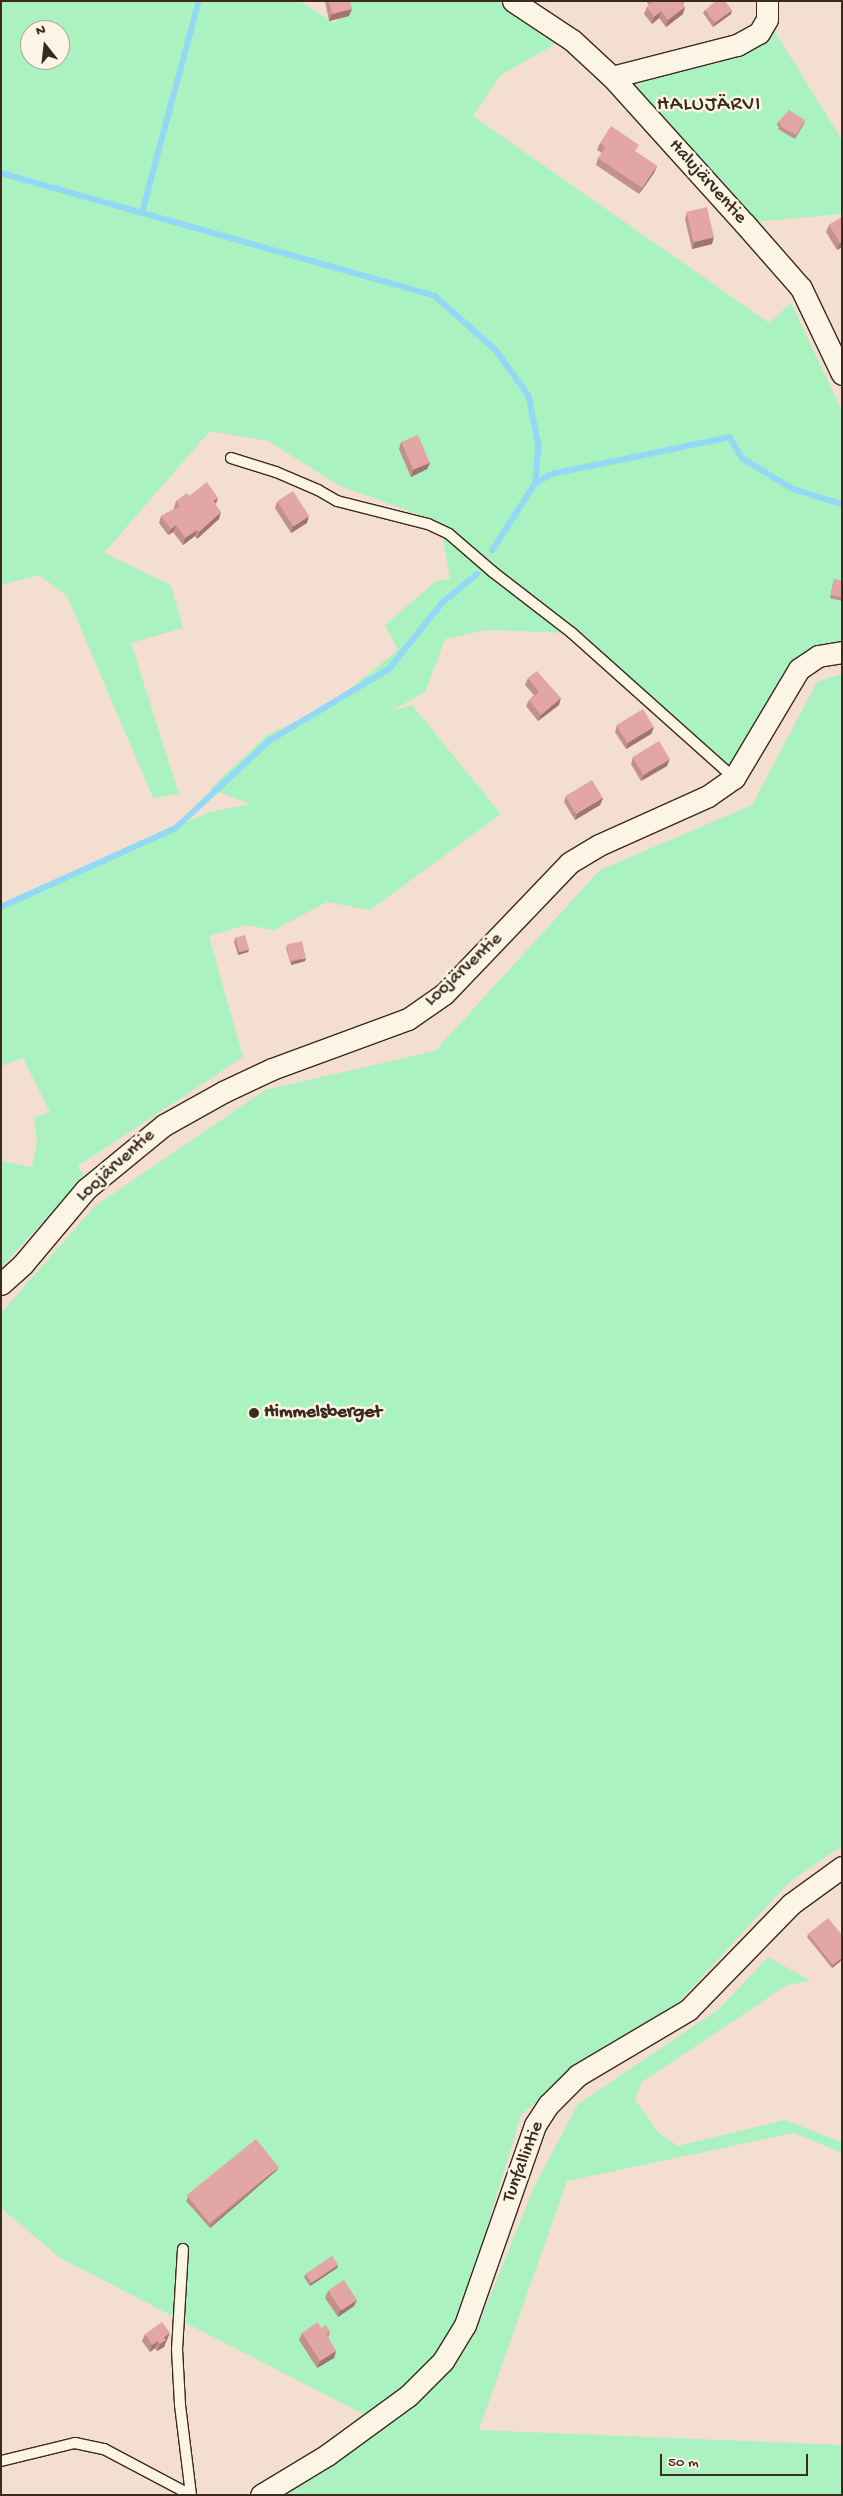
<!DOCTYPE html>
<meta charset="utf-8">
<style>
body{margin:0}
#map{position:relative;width:843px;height:2496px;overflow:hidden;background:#f4ded2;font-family:"Gochi Hand",sans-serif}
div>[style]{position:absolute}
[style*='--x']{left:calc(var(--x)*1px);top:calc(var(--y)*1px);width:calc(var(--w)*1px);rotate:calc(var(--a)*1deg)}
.green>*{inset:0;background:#aaf2bf}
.stream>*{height:5.5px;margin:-2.75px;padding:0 2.75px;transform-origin:2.75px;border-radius:2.75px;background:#93d8f5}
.roads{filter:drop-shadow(1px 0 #3b2a1e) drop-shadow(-1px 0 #3b2a1e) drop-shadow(0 1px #3b2a1e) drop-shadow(0 -1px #3b2a1e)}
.service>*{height:10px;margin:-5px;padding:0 5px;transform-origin:5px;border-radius:5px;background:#fcf5e5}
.minor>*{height:21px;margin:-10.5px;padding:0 10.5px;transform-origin:10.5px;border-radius:10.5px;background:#fcf5e5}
.wall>*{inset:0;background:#c2908d}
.shaded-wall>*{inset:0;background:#9e7573}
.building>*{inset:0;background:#e2a7a4;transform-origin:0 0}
.dots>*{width:14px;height:14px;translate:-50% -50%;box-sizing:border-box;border:2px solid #fcf5e5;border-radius:50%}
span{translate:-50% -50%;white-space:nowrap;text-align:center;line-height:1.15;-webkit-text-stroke:5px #fcf5e5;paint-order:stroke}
.street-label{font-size:19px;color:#3b2a1e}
.poi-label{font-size:19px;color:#3b2a1e;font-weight:700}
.left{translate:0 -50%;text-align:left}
.quarter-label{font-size:21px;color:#3b2a1e;letter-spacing:1px}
.frame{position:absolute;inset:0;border:2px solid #3b2a1e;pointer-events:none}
.north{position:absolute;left:20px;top:20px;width:50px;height:50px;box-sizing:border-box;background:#fcf5e5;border:1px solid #afa495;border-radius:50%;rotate:344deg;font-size:14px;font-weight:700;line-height:20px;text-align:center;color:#3b2a1e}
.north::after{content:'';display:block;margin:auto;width:18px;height:22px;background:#3b2a1e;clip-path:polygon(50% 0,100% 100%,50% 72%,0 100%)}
.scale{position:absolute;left:660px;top:2454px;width:148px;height:22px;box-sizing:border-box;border:2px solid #3b2a1e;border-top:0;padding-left:6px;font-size:15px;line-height:18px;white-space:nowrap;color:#3b2a1e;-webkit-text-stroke:4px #fcf5e5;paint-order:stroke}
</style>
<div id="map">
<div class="green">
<i style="clip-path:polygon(evenodd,1px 1px,299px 1px,335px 23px,349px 1px,500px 1px,561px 41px,501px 75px,473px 116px,769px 323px,791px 303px,842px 411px,842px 652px,818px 656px,734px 778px,572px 633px,487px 630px,445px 639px,425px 692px,389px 712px,412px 705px,501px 814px,370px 910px,327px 902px,274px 930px,246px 925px,209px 936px,243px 1057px,78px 1166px,84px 1177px,1px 1268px,1px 1161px,32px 1167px,37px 1141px,34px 1118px,50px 1112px,23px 1058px,1px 1066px,1px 907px,209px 812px,251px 804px,210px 789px,267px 735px,326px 708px,398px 650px,385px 625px,436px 581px,450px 579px,440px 522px,340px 486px,268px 441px,210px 431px,104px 553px,171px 585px,183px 628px,131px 643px,179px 794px,153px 798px,67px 596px,39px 575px,1px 585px,1px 1px,30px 30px,60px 30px,60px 60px,30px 60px,30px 30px)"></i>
<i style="clip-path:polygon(767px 19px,842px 140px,842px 214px,744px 223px,612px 77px,737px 45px)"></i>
<i style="clip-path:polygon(842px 674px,842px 1846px,789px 1882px,679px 2002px,563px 2080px,521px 2115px,455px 2333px,401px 2389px,365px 2415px,60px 2258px,1px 2208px,1px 1313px,95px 1206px,265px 1090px,435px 1051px,600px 870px,752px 805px,817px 682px)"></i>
<i style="clip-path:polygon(768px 1957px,811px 1981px,787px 1985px,642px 2082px,635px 2100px,659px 2133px,678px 2146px,784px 2120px,842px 2142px,842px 2153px,794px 2133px,567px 2181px,479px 2430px,842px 2445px,842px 2495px,285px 2495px,388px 2424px,461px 2356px,475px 2333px,535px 2185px,578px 2104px,719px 2009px)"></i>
</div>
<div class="stream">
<i style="--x:1;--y:173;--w:451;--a:15.8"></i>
<i style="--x:435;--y:296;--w:81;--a:41.5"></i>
<i style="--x:496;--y:350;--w:57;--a:54.3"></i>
<i style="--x:529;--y:396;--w:51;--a:78.7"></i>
<i style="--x:539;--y:446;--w:37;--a:95"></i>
<i style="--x:536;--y:483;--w:80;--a:122.7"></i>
<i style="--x:142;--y:213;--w:220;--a:-75"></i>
<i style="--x:536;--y:483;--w:18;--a:-29"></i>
<i style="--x:552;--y:474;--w:182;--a:-11.7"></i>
<i style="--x:730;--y:437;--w:24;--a:60"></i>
<i style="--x:742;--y:458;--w:60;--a:31.3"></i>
<i style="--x:793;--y:489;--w:51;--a:17"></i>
<i style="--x:1;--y:907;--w:192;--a:-24.3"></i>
<i style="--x:176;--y:828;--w:127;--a:-43.1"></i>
<i style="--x:269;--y:741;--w:140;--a:-31"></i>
<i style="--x:389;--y:669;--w:85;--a:-51.2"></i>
<i style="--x:442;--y:603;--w:45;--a:-39.6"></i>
</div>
<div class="roads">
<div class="service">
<i style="--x:231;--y:458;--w:47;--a:17.3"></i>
<i style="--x:276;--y:472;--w:46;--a:23.2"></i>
<i style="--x:318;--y:490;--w:22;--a:30"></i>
<i style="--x:337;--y:501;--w:94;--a:14.2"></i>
<i style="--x:428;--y:524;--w:23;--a:25"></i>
<i style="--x:449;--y:534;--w:58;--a:40.8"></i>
<i style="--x:493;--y:572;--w:100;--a:37.7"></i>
<i style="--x:572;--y:633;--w:217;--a:41.8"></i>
<i style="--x:183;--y:2249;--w:100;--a:93.4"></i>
<i style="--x:177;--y:2349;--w:56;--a:86.9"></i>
<i style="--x:180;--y:2405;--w:91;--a:83"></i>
<i style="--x:1;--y:2461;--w:76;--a:-13.7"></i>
<i style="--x:75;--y:2443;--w:30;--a:12"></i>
<i style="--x:104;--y:2449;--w:98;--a:27.9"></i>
</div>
<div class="minor">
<i style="--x:513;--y:1;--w:71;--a:33.5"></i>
<i style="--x:572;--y:40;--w:54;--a:42.8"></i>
<i style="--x:612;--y:77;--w:197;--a:47.9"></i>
<i style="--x:744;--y:223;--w:86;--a:48.8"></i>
<i style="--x:801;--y:288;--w:95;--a:64.5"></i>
<i style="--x:612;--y:77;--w:129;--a:-14.4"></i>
<i style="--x:737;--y:45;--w:25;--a:-29"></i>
<i style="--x:759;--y:33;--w:16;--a:-60"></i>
<i style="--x:767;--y:19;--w:18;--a:-90"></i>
<i style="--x:1;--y:1284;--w:30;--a:-42"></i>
<i style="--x:23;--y:1264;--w:98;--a:-50"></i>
<i style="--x:86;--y:1189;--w:101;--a:-39.4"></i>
<i style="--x:164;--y:1125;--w:68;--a:-29.2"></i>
<i style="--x:223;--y:1092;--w:54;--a:-25.1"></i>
<i style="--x:272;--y:1069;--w:145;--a:-20.2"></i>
<i style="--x:408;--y:1019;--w:44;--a:-34.8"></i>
<i style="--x:444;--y:994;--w:181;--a:-46.3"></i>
<i style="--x:569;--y:863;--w:35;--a:-31"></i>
<i style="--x:599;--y:845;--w:120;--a:-24.2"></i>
<i style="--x:708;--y:796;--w:32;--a:-35"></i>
<i style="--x:734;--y:778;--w:127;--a:-59.2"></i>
<i style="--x:799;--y:669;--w:23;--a:-34"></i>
<i style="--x:818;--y:656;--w:24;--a:-9"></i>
<i style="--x:261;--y:2495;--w:77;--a:-31.2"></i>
<i style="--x:327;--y:2455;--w:100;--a:-36.1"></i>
<i style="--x:408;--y:2396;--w:49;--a:-45"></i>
<i style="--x:443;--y:2361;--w:42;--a:-58.6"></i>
<i style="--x:465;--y:2325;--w:212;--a:-70.7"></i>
<i style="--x:535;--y:2125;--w:24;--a:-57"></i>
<i style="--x:548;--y:2105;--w:42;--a:-45"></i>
<i style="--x:578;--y:2075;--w:128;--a:-30.6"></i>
<i style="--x:688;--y:2010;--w:148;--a:-45.8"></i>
<i style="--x:791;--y:1904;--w:63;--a:-36"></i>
</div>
</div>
<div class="wall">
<i style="clip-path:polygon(325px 1px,350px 1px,349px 16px,329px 21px)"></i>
<i style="clip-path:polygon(646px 1px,685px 1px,683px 4px,683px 14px,666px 27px,659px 18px,652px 24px,644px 14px,647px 7px,649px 5px)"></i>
<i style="clip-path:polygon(705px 10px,731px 14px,713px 27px,703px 13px)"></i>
<i style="clip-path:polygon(805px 120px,804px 124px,795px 139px,778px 129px,779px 127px,777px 125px,778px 122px)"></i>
<i style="clip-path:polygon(600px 143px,636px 152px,657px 166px,654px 173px,639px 194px,596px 165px,598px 158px,602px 153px,597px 150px)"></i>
<i style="clip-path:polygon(687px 212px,712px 244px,692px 249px,685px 219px)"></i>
<i style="clip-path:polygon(842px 217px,842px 247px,837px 250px,826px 232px,829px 225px)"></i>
<i style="clip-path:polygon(401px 442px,430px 463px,427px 469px,411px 477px,399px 449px)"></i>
<i style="clip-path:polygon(189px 496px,216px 505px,219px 519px,197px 539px,195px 536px,183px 545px,173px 532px,168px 535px,159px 523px,161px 516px,174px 509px,174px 508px,176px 501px)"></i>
<i style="clip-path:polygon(277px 502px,307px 523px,291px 533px,275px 508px)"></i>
<i style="clip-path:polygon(842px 575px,842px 601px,830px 598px,834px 579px,841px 581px)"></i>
<i style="clip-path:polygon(528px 678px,559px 705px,538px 721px,526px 706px,529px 700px,534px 695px,525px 685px)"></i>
<i style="clip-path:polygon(617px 725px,654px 727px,651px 734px,626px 749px,615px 732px)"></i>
<i style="clip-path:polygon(633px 757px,667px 766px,641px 781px,631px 764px)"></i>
<i style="clip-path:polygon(566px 796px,603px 798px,600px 805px,575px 820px,564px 802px)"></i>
<i style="clip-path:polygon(235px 938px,249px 949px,248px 952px,238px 955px,234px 942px)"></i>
<i style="clip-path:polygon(287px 945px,305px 961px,291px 965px,286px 948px)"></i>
<i style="clip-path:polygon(808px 1934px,842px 1960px,832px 1968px,807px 1937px)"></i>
<i style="clip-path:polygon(277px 2170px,210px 2228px,186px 2201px,188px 2197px)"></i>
<i style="clip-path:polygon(338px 2265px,337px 2268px,310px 2286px,304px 2277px,306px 2274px)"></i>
<i style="clip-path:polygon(328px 2291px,357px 2300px,354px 2306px,338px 2317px,325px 2298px)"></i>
<i style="clip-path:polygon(321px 2328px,330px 2332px,328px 2338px,336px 2351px,334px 2358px,317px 2368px,299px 2340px,302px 2333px)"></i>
<i style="clip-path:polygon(145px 2334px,167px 2340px,166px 2341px,164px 2347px,157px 2351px,155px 2348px,150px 2352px,142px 2341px)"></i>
</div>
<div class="shaded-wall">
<i style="clip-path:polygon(685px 7px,683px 14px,666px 27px,668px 20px)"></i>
<i style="clip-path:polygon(352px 9px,349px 16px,329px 21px,332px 14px)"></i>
<i style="clip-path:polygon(732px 10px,731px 14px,713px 27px,715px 23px)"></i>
<i style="clip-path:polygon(661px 11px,659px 18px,652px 24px,654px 17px)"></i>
<i style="clip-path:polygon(657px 166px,654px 173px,639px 194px,642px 188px)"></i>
<i style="clip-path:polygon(714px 237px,712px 244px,692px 249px,695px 242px)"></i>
<i style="clip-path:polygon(842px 242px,842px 247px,837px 250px,840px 243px)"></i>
<i style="clip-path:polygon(430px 463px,427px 469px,411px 477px,413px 470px)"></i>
<i style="clip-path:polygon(218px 498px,216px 504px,213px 501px)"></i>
<i style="clip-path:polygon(221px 512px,219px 519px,197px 539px,199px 532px)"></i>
<i style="clip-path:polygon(309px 516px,307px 523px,291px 533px,293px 526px)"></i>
<i style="clip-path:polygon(176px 525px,173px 532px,168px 535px,171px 529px)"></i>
<i style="clip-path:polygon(197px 530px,195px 536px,183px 545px,185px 538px)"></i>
<i style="clip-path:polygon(561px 698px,559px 705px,538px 721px,541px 715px)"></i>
<i style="clip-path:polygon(654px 727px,651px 734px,626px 749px,628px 743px)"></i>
<i style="clip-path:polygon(670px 759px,667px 766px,641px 781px,644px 775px)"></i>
<i style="clip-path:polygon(603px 798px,600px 805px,575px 820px,577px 813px)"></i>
<i style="clip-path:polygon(249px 949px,248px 952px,238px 955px,239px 951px)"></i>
<i style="clip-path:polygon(306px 958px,305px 961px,291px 965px,292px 962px)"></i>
<i style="clip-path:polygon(842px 1958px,842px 1960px,832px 1968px,833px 1965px)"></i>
<i style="clip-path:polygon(279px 2167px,277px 2170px,210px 2228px,211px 2225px)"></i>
<i style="clip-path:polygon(338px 2265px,337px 2268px,310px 2286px,311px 2282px)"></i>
<i style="clip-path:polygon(357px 2300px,354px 2306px,338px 2317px,340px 2310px)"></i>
<i style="clip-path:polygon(170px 2333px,164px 2347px,157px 2351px,160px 2344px,164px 2337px)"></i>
<i style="clip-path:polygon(158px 2341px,155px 2348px,150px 2352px,152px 2345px)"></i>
<i style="clip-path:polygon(336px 2351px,334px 2358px,317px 2368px,320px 2361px)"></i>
</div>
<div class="building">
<i style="clip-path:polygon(329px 1px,350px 1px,352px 9px,332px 14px)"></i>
<i style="clip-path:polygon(653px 1px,681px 1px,685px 7px,668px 20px,661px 11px,654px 17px,647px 7px)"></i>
<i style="clip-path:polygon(716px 1px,725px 1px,732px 10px,715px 23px,705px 10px)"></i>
<i style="clip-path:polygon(789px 110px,805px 120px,796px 135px,780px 126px,781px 124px,778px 122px)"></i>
<i style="clip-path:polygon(611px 126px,639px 145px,635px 151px,657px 166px,642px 188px,598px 158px,605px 147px,600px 143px)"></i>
<i style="left:707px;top:207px;width:31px;height:21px;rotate:77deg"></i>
<i style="clip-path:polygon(842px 217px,842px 242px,840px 243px,829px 225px)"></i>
<i style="left:418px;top:435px;width:30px;height:18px;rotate:67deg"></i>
<i style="clip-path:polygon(207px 482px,218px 498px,213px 501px,221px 512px,199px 532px,197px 530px,185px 538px,176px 525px,171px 529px,161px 516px,180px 506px,176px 501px,187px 493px,189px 496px)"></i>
<i style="left:293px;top:491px;width:30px;height:19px;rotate:57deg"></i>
<i style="clip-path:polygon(842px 577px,842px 597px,831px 595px,834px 579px,841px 581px)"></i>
<i style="clip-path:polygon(537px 671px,561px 698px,541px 715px,529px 700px,539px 692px,528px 678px)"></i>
<i style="left:643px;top:709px;width:21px;height:31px;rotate:59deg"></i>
<i style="left:659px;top:741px;width:21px;height:31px;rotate:59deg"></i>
<i style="left:592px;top:780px;width:21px;height:31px;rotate:59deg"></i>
<i style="left:245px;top:935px;width:15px;height:10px;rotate:74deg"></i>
<i style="left:302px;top:941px;width:17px;height:16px;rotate:77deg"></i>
<i style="clip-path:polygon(828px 1918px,842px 1935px,842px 1958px,833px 1965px,808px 1934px)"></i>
<i style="left:256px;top:2139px;width:36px;height:89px;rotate:51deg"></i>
<i style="left:332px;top:2256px;width:11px;height:32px;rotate:56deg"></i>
<i style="left:344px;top:2280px;width:24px;height:19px;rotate:57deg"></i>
<i style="clip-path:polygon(162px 2322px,170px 2333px,164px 2337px,166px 2340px,160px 2344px,158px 2341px,152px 2345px,145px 2334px)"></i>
<i style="clip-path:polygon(318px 2322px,321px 2328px,326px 2325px,330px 2332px,326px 2334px,336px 2351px,320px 2361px,302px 2333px)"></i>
</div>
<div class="dots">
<i style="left:254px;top:1413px;background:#3b2a1e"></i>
</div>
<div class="street-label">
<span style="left:707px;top:182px;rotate:48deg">Halujärventie</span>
<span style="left:464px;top:970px;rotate:-43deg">Loojärventie</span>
<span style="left:116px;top:1166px;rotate:-42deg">Loojärventie</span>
<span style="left:524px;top:2162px;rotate:-69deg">Tunfallintie</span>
</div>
<div class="poi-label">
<span class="left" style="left:264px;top:1413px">Himmelsberget</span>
</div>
<div class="quarter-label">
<span style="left:709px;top:106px">HALUJÄRVI</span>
</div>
<div class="frame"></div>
<div class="north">N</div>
<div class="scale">50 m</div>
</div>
